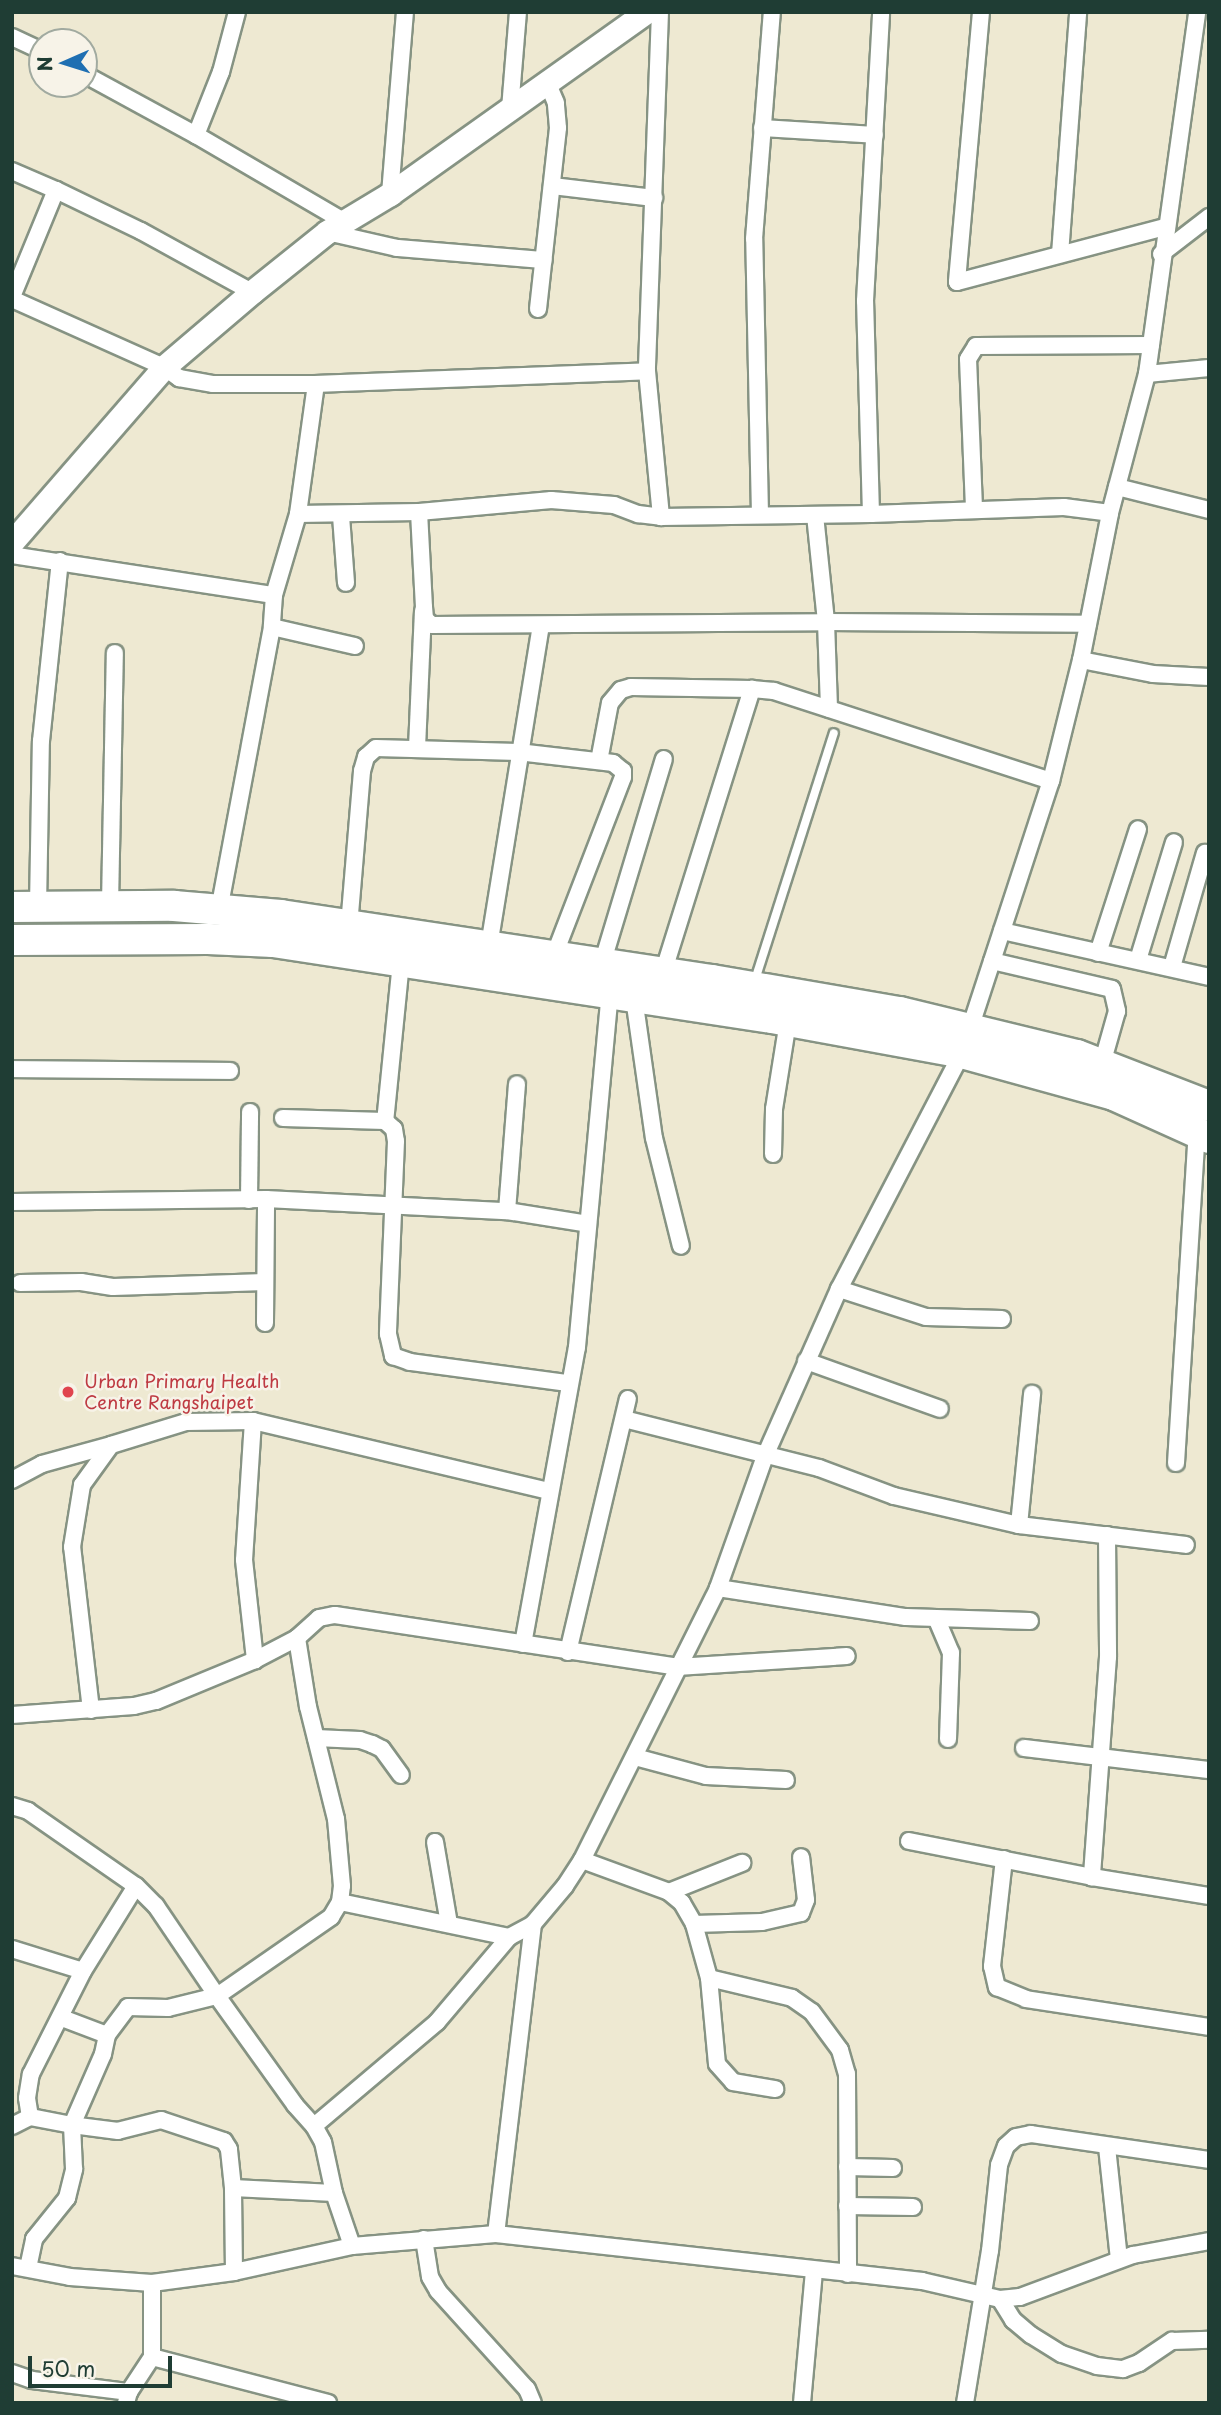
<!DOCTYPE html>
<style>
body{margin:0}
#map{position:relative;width:1221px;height:2415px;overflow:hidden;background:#eee9d2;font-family:"Playpen Sans",sans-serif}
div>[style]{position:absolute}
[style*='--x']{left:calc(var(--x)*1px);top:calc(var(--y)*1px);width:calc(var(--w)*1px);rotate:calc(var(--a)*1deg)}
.roads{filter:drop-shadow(2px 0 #869383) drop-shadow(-2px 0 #869383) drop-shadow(0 2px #869383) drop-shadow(0 -2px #869383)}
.lane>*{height:8px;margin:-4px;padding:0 4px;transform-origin:4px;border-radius:4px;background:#fff}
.street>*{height:16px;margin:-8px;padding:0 8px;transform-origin:8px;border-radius:8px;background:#fff}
.secondary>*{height:23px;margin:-11.5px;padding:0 11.5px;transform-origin:11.5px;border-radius:11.5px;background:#fff}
.highway>*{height:30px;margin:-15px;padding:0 15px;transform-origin:15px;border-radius:15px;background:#fff}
.dots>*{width:19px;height:19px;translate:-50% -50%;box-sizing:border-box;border:4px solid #f7f3e8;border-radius:50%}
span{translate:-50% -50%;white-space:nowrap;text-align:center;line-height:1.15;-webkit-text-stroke:5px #f7f3e8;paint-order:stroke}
.health-label{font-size:18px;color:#be3a42}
.left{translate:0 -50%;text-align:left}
.frame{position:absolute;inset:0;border:14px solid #1f3d34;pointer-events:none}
.north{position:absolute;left:28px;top:28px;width:70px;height:70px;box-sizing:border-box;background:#f7f3e8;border:2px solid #a1aaa0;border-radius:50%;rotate:267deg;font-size:19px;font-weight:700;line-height:28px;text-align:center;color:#1f3d34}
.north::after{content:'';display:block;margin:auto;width:24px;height:32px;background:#1f6fb2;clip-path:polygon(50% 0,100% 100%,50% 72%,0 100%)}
.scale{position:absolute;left:28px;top:2356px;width:144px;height:32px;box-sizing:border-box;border:4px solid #1f3d34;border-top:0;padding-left:9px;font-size:21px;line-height:24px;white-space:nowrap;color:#1f3d34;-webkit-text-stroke:5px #f7f3e8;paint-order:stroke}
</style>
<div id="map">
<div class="roads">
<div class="lane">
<i style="--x:755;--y:980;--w:259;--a:-72.3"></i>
</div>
<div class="street">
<i style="--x:660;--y:12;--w:359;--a:92.1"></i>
<i style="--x:647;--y:371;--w:147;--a:84.5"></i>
<i style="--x:981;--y:12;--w:271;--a:95.1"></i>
<i style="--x:957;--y:282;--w:215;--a:-14.8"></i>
<i style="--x:12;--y:37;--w:33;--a:25"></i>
<i style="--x:84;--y:74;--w:128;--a:28.6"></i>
<i style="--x:196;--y:135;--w:170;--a:30.3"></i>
<i style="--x:510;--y:109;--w:97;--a:-85.3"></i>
<i style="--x:762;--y:128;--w:113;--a:3.5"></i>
<i style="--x:196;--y:135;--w:68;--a:-68.4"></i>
<i style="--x:221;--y:72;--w:62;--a:-75.1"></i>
<i style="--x:12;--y:171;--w:48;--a:23.4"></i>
<i style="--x:56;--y:190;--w:116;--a:112.4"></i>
<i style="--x:552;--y:186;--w:103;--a:6.7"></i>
<i style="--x:56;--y:190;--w:94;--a:25.8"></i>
<i style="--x:141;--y:231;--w:127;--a:28.8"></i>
<i style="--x:390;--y:194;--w:183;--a:-85.3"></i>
<i style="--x:327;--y:232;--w:72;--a:12.9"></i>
<i style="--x:397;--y:248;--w:147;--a:4.7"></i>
<i style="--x:1060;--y:254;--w:243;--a:-85.7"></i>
<i style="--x:1161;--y:254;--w:61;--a:-37.6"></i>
<i style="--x:12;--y:299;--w:167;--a:24.1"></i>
<i style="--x:164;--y:367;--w:19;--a:36"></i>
<i style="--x:179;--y:378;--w:35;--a:10"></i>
<i style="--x:213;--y:384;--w:103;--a:0"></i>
<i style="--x:316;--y:384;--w:131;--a:97.9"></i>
<i style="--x:298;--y:514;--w:84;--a:106.5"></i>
<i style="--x:274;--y:595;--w:32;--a:94"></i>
<i style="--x:272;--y:627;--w:287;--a:100.6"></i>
<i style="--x:538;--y:309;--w:182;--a:-83.7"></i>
<i style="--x:558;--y:128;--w:25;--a:-95"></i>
<i style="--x:556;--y:103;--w:23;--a:-113"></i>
<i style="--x:1147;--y:374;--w:62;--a:-5.5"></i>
<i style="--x:316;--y:384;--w:331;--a:-2.2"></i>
<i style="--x:1117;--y:487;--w:95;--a:14"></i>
<i style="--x:974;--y:508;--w:149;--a:-92.3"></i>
<i style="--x:968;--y:359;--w:15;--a:-58"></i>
<i style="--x:976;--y:346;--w:175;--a:-0.3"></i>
<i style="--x:419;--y:512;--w:95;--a:87"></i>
<i style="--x:424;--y:607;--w:12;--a:85"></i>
<i style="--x:425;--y:619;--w:9;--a:41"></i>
<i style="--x:432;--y:625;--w:394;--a:-0.4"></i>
<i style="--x:826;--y:622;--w:262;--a:0.4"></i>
<i style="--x:298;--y:514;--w:121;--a:-0.9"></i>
<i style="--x:419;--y:512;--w:133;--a:-5.2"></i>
<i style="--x:551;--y:500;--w:63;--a:4.5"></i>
<i style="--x:614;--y:505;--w:26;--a:21"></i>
<i style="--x:638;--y:514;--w:23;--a:7"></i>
<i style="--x:661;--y:517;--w:210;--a:-0.8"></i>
<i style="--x:871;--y:514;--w:193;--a:-2.1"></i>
<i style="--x:1064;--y:507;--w:46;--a:7.4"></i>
<i style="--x:871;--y:514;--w:213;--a:-91.6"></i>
<i style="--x:865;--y:301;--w:289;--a:-86.8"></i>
<i style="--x:760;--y:515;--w:276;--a:-91.2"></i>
<i style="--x:754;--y:239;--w:228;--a:-85.5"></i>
<i style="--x:815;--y:515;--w:108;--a:84.1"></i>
<i style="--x:826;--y:622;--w:87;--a:88"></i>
<i style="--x:341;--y:516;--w:67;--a:85.7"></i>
<i style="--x:12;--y:555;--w:265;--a:8.7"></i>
<i style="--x:272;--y:627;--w:85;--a:12.9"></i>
<i style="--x:1081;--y:660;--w:73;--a:11"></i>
<i style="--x:1153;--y:674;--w:56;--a:3.1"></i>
<i style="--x:417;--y:748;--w:137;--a:-87.5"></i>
<i style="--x:599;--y:761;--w:59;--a:-79.3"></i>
<i style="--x:610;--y:703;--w:17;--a:-50"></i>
<i style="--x:621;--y:690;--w:10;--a:-17"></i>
<i style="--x:631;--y:687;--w:121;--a:0.9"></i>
<i style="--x:110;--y:905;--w:252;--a:-88.9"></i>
<i style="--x:38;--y:907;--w:166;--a:-89"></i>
<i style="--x:41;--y:741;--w:181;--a:-84"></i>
<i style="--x:349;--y:926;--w:156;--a:-85.2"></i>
<i style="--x:362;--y:771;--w:15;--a:-74"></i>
<i style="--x:366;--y:757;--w:13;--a:-42"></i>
<i style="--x:376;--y:748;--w:142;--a:1.6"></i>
<i style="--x:518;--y:752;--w:96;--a:6.6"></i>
<i style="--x:613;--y:763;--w:13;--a:39"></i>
<i style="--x:623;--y:771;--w:6;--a:90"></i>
<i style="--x:623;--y:777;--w:192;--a:111.1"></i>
<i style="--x:1002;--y:931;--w:212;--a:12.5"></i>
<i style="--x:489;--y:946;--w:324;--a:-80.8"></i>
<i style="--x:1098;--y:953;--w:130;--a:-72.1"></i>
<i style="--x:1138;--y:960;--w:123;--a:-73"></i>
<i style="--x:992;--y:961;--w:123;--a:13.1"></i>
<i style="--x:1112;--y:989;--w:23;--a:77"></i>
<i style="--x:1117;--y:1011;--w:55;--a:105.8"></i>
<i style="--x:401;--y:962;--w:160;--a:95.7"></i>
<i style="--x:385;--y:1121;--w:12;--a:42"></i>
<i style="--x:394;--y:1129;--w:12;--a:81"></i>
<i style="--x:396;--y:1141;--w:193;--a:92.4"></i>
<i style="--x:388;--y:1334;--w:23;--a:77"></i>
<i style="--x:393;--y:1356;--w:18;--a:19"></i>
<i style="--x:410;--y:1362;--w:159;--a:7.6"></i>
<i style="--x:602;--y:964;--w:214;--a:-73.2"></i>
<i style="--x:1172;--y:967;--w:119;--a:-73.9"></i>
<i style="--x:663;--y:973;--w:298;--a:-72.6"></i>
<i style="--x:752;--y:689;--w:22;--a:5"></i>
<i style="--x:774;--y:691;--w:291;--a:18"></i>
<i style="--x:634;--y:998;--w:141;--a:81.9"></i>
<i style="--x:654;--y:1138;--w:111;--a:76"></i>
<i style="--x:12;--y:1069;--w:218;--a:0.5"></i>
<i style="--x:283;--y:1118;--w:102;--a:1.7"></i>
<i style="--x:773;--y:1154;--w:45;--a:-88.7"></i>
<i style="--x:774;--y:1109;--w:88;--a:-80.9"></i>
<i style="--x:249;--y:1200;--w:88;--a:-89.3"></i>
<i style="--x:12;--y:1202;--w:254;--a:-0.7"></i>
<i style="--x:266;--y:1199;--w:241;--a:2.9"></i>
<i style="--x:507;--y:1211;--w:82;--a:9.1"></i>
<i style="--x:507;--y:1211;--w:127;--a:-85.5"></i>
<i style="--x:20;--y:1283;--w:61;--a:-0.9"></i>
<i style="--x:81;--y:1282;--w:32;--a:9"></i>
<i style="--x:113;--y:1287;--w:152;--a:-1.9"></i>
<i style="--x:839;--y:1289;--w:91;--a:17.8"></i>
<i style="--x:926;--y:1317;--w:76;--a:1.5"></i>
<i style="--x:265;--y:1323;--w:124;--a:-89.5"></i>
<i style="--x:806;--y:1361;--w:142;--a:19.7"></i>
<i style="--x:624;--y:1419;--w:201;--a:14.1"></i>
<i style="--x:819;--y:1468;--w:80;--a:20.5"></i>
<i style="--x:894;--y:1496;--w:128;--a:13.1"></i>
<i style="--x:1019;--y:1525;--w:168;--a:6.8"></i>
<i style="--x:253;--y:1421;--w:139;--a:93.7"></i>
<i style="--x:244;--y:1560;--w:101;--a:83.7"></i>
<i style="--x:1176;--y:1463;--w:331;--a:-86.4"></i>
<i style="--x:12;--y:1480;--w:34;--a:-28"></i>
<i style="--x:42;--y:1464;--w:72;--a:-15.4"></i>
<i style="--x:1019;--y:1525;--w:132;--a:-84.3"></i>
<i style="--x:1107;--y:1535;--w:122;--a:89.5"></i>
<i style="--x:1108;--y:1657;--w:221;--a:94.2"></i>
<i style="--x:1092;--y:1877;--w:119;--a:9.2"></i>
<i style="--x:718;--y:1588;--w:190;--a:8.8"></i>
<i style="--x:906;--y:1617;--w:124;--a:1.8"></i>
<i style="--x:937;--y:1620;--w:36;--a:67"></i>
<i style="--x:951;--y:1653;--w:86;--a:92"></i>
<i style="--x:523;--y:1644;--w:302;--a:-79.7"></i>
<i style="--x:577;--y:1347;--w:355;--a:-84.7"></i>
<i style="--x:568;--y:1652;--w:260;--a:-76.7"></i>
<i style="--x:91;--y:1710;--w:164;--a:-96.6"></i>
<i style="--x:72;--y:1547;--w:63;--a:-80.8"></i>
<i style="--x:82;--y:1485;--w:49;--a:-54.1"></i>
<i style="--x:111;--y:1445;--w:78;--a:-17"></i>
<i style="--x:186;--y:1422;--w:67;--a:-0.9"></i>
<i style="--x:253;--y:1421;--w:305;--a:13.3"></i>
<i style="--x:12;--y:1715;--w:122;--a:-4.2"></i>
<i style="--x:134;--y:1706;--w:23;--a:-13"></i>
<i style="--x:156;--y:1701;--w:107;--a:-22.5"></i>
<i style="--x:255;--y:1660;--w:47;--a:-27.6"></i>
<i style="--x:297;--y:1638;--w:30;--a:-42"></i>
<i style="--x:319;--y:1618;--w:16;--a:-11"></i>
<i style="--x:335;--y:1615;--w:346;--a:8.6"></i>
<i style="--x:677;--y:1667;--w:170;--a:-3.7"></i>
<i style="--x:316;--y:1738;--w:44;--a:2.6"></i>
<i style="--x:360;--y:1740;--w:13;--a:18"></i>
<i style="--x:372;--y:1744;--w:11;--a:27"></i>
<i style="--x:382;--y:1749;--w:32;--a:54"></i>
<i style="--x:1024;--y:1748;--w:186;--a:6.8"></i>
<i style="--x:635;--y:1757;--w:73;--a:15"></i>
<i style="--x:706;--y:1776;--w:80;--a:2.9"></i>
<i style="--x:12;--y:1806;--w:17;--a:17"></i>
<i style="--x:28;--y:1811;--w:131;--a:34.8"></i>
<i style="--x:136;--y:1886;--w:28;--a:45"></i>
<i style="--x:156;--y:1906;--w:109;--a:55.9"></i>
<i style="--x:217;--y:1996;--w:134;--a:54.4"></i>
<i style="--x:295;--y:2105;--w:28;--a:48"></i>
<i style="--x:314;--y:2126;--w:18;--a:61"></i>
<i style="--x:323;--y:2142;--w:52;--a:77.8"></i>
<i style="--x:334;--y:2193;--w:56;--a:71.2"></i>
<i style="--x:909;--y:1841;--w:187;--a:11.1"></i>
<i style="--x:435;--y:1842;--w:83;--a:80.3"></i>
<i style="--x:1004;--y:1859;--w:108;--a:96.4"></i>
<i style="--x:992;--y:1966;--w:22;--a:77"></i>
<i style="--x:997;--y:1987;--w:31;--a:22"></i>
<i style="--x:1026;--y:1999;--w:185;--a:8.7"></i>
<i style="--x:582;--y:1860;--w:93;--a:20.2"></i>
<i style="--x:669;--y:1892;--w:17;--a:40"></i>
<i style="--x:682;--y:1903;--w:24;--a:60"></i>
<i style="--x:694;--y:1924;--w:56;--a:74.5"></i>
<i style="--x:709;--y:1978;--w:86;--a:84.7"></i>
<i style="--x:717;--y:2064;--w:24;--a:48"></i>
<i style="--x:733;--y:2082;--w:43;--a:9.5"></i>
<i style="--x:669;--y:1892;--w:79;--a:-21.7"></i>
<i style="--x:340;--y:1902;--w:173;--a:11.7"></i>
<i style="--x:533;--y:1924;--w:312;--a:96.8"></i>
<i style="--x:496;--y:2234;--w:429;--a:6.3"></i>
<i style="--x:922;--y:2281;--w:80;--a:13"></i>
<i style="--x:1000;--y:2299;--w:20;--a:-6"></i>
<i style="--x:1020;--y:2297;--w:121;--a:-20.4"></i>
<i style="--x:1133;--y:2255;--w:77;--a:-10.4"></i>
<i style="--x:694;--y:1924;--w:68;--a:-1.7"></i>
<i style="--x:762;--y:1922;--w:40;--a:-13"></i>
<i style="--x:801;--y:1913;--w:14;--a:-69"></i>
<i style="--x:806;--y:1900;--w:43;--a:-96.6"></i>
<i style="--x:12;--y:1949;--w:74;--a:17.2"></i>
<i style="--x:709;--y:1978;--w:85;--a:13.5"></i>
<i style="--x:792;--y:1998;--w:24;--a:35"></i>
<i style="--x:812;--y:2012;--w:47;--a:53.6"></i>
<i style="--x:840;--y:2050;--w:25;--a:74"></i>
<i style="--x:847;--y:2074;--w:200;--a:89.7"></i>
<i style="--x:62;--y:2018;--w:48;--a:20.7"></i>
<i style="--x:12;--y:2126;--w:20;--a:-27"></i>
<i style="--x:314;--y:2126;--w:161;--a:-40.2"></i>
<i style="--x:437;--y:2022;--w:111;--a:-49.7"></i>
<i style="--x:509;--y:1937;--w:27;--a:-28"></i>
<i style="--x:533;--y:1924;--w:50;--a:-49.9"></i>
<i style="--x:565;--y:1886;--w:31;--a:-57"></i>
<i style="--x:582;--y:1860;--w:304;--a:-63.4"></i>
<i style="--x:718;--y:1588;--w:140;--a:-70.4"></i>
<i style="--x:765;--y:1456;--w:183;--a:-66.1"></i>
<i style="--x:839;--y:1289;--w:266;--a:-62.5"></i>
<i style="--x:962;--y:1053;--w:286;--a:-71.9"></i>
<i style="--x:1051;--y:781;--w:125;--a:-76.1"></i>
<i style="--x:1081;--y:660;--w:150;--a:-78.8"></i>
<i style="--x:1110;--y:513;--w:144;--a:-75.1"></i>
<i style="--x:1147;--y:374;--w:365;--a:-82.1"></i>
<i style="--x:1107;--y:2147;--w:113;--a:83.9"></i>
<i style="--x:847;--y:2167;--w:46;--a:1.2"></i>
<i style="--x:233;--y:2188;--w:101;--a:2.8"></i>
<i style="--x:847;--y:2206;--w:66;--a:0.9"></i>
<i style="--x:424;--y:2239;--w:38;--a:81"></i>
<i style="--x:430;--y:2277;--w:16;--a:60"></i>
<i style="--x:438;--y:2291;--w:132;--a:47.8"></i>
<i style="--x:527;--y:2389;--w:15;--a:67"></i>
<i style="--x:12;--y:2266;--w:59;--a:10.7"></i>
<i style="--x:70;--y:2277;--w:82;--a:4.2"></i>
<i style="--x:28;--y:2268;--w:30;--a:-78"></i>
<i style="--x:34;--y:2239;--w:53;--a:-51.2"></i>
<i style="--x:67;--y:2198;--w:30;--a:-76"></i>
<i style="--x:74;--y:2169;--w:44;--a:-92.6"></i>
<i style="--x:72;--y:2125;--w:43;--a:-169.2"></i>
<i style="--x:30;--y:2117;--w:19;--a:-99"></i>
<i style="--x:27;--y:2098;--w:24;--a:-81"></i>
<i style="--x:31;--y:2074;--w:115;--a:-63.2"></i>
<i style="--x:83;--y:1971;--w:100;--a:-58.1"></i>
<i style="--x:234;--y:2272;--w:84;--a:-90.7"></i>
<i style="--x:233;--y:2188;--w:39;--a:-96"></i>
<i style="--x:229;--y:2149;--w:9;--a:-122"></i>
<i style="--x:224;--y:2141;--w:66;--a:-161.6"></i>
<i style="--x:161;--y:2120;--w:44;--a:165.7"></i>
<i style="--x:118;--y:2131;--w:46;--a:-172.6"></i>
<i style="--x:72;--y:2125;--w:77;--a:-66.4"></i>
<i style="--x:103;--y:2054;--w:19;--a:-78"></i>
<i style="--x:107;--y:2035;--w:35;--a:-53"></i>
<i style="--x:128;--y:2007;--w:40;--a:1.4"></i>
<i style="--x:168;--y:2008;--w:50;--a:-13.8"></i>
<i style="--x:217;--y:1996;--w:139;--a:-34.7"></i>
<i style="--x:331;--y:1917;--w:17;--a:-59"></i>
<i style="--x:340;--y:1902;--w:16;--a:-83"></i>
<i style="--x:342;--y:1886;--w:67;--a:-95.1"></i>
<i style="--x:336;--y:1819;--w:115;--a:-104"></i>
<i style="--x:308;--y:1707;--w:70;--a:-99.1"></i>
<i style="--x:1000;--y:2299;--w:25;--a:58"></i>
<i style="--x:1013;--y:2320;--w:23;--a:40"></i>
<i style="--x:1031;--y:2335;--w:36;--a:32"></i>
<i style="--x:1062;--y:2354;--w:37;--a:19"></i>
<i style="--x:1097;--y:2366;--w:26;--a:7"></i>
<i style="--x:1123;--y:2369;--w:17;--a:-21"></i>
<i style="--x:1139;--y:2363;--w:40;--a:-34"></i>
<i style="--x:1172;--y:2341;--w:37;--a:-2"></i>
<i style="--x:152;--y:2357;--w:182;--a:14.6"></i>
<i style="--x:12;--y:2373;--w:21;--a:19"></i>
<i style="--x:32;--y:2380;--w:98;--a:7.1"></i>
<i style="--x:126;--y:2403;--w:11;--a:-75"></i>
<i style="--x:129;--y:2392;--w:42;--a:-56.7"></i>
<i style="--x:152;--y:2357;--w:74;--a:-90"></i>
<i style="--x:152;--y:2283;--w:83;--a:-7.6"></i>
<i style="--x:234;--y:2272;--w:121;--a:-12.4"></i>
<i style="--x:352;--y:2246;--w:144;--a:-4.8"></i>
<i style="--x:802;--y:2403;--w:133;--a:-84.8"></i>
<i style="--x:965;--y:2403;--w:154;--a:-80.7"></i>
<i style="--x:990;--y:2251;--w:86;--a:-84"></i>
<i style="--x:999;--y:2165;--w:20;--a:-70"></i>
<i style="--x:1006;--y:2146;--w:13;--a:-42"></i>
<i style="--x:1016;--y:2137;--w:15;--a:-11"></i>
<i style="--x:1031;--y:2134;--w:180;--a:8.3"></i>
</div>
<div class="secondary">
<i style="--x:12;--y:542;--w:232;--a:-49"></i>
<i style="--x:164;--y:367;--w:116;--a:-40.4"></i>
<i style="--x:252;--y:292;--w:96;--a:-38.7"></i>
<i style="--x:327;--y:232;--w:74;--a:-31.1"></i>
<i style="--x:390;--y:194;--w:314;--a:-35.4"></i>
</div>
<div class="highway">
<i style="--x:12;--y:907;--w:162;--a:-0.4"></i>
<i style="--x:174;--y:906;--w:107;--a:4.8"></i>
<i style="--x:281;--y:915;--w:436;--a:8.6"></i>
<i style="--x:712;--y:980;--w:191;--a:9.7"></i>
<i style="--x:900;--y:1012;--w:182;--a:13.7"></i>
<i style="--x:1077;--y:1055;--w:142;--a:21.1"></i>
<i style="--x:12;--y:940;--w:196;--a:-0.3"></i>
<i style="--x:208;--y:939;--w:65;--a:2.6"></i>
<i style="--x:273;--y:942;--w:505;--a:8.66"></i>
<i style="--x:772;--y:1018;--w:193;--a:10.4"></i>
<i style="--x:962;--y:1053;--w:158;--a:15.4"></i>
<i style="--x:1114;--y:1095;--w:104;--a:24.4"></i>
</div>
</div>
<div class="dots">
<i style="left:68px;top:1392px;background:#e0444e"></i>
</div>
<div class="health-label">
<span class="left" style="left:84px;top:1392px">Urban Primary Health<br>Centre Rangshaipet</span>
</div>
<div class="frame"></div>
<div class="north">N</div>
<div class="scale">50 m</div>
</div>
